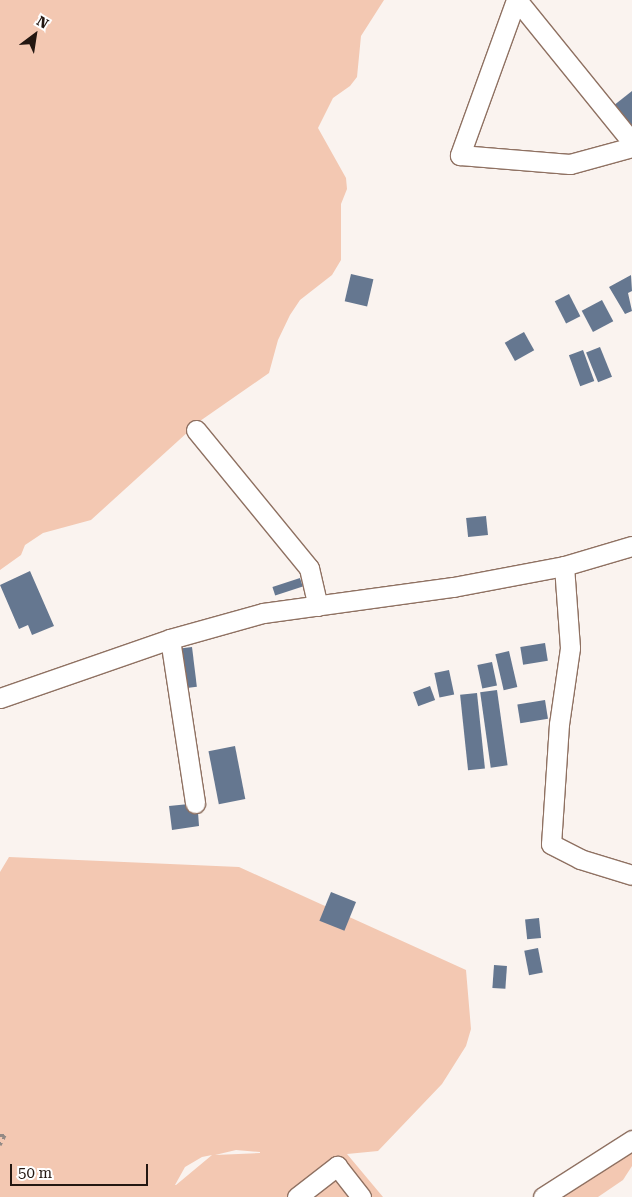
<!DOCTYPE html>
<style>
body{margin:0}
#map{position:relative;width:632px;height:1197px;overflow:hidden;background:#faf3ef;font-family:"Roboto Serif",serif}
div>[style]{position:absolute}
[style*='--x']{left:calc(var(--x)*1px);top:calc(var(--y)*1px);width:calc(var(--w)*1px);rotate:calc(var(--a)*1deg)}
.green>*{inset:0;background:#f3c8b2}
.building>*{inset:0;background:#657790;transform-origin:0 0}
.path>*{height:3px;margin-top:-1.5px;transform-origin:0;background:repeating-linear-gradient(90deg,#938a85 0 4px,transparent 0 8px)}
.roads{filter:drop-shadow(1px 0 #8f7162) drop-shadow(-1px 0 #8f7162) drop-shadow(0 1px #8f7162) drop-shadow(0 -1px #8f7162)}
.minor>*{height:19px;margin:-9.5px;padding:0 9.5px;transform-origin:9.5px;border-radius:9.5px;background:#fff}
span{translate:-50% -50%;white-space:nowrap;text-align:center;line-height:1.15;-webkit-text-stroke:4px #fff;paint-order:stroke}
.north{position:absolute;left:10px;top:10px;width:50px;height:50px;-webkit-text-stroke:4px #fff;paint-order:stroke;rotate:31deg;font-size:14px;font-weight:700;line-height:20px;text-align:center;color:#231711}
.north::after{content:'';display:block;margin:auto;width:18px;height:22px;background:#231711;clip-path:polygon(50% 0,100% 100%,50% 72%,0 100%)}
.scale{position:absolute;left:10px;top:1164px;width:138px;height:22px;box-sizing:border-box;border:2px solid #231711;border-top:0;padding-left:6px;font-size:15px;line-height:18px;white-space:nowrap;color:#231711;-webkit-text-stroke:4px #fff;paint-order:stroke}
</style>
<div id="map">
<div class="green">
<i style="clip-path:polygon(0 0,384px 0,361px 36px,357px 77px,350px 86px,333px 98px,318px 128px,346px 178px,347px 189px,341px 204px,341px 260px,332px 275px,300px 300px,290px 315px,278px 340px,269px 373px,200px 421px,91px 520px,43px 533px,25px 545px,21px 555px,0 570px)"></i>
<i style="clip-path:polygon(evenodd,9px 857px,239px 867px,466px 970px,471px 1029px,466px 1046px,442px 1084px,378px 1151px,347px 1154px,383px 1197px,0 1197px,0 872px,9px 857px,236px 1150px,260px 1152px,260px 1153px,215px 1155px,236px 1150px,9px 857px,212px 1155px,176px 1185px,175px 1185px,185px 1167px,202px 1157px,212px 1155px)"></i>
<i style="clip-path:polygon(632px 1138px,632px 1166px,623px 1180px,598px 1197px,535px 1197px)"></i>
</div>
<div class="building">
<i style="clip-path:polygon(632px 91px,632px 128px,613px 106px)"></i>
<i style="left:351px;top:274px;width:23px;height:28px;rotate:13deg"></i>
<i style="clip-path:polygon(631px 275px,632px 291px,628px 293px,632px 311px,625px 314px,609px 287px)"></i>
<i style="left:569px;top:294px;width:25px;height:16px;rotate:63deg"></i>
<i style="left:602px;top:300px;width:24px;height:23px;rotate:62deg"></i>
<i style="left:524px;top:332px;width:21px;height:22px;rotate:61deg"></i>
<i style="left:600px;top:347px;width:32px;height:15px;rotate:68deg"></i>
<i style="left:583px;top:350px;width:33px;height:15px;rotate:70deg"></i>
<i style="left:486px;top:516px;width:19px;height:20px;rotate:84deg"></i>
<i style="clip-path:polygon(30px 571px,54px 626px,32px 635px,28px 625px,19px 629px,0 585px)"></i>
<i style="left:300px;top:578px;width:9px;height:29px;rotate:72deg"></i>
<i style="left:545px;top:643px;width:18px;height:25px;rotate:81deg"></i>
<i style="left:192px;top:647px;width:40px;height:16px;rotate:83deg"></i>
<i style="left:509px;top:651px;width:37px;height:14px;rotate:77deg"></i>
<i style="left:492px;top:662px;width:24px;height:15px;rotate:78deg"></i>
<i style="left:449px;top:670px;width:25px;height:15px;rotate:78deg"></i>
<i style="left:430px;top:686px;width:15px;height:18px;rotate:70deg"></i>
<i style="left:497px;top:690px;width:76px;height:17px;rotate:82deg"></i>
<i style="left:477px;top:693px;width:76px;height:17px;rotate:84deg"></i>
<i style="left:545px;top:700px;width:19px;height:28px;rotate:81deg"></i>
<i style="left:235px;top:746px;width:54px;height:27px;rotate:79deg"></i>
<i style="clip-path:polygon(189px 804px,190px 813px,198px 812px,199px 826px,172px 830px,169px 806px)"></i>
<i style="left:331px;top:892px;width:27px;height:31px;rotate:22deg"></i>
<i style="left:539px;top:918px;width:20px;height:14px;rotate:84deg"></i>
<i style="left:538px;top:948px;width:25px;height:14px;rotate:79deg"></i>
<i style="left:494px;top:965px;width:13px;height:23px;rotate:4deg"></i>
</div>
<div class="path">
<i style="--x:0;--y:1135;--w:5;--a:0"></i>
<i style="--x:5;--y:1135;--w:11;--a:117"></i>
</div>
<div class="roads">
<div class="minor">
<i style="--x:516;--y:0;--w:165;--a:109.9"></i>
<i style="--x:460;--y:155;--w:110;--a:4.7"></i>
<i style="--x:570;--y:164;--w:64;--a:-15.3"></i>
<i style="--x:517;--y:0;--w:183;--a:51"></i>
<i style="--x:196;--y:430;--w:178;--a:50.7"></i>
<i style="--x:309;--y:568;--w:39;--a:77"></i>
<i style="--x:564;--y:566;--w:82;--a:85.8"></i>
<i style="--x:570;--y:648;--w:77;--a:98.2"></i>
<i style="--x:559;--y:724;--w:120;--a:93.8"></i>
<i style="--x:551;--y:844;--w:33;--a:27"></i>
<i style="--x:580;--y:859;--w:54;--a:17.1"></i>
<i style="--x:170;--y:639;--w:166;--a:81.3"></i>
<i style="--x:0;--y:698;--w:180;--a:-19.1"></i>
<i style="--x:170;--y:639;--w:97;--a:-15.6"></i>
<i style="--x:263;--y:613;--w:192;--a:-7.8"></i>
<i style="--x:453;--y:587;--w:113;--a:-10.7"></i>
<i style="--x:564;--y:566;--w:71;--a:-16.4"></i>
<i style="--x:297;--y:1197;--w:51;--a:-37.8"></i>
<i style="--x:337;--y:1166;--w:39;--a:52"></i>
<i style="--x:543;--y:1197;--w:106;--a:-32.6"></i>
</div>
</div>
<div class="north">N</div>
<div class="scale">50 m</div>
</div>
